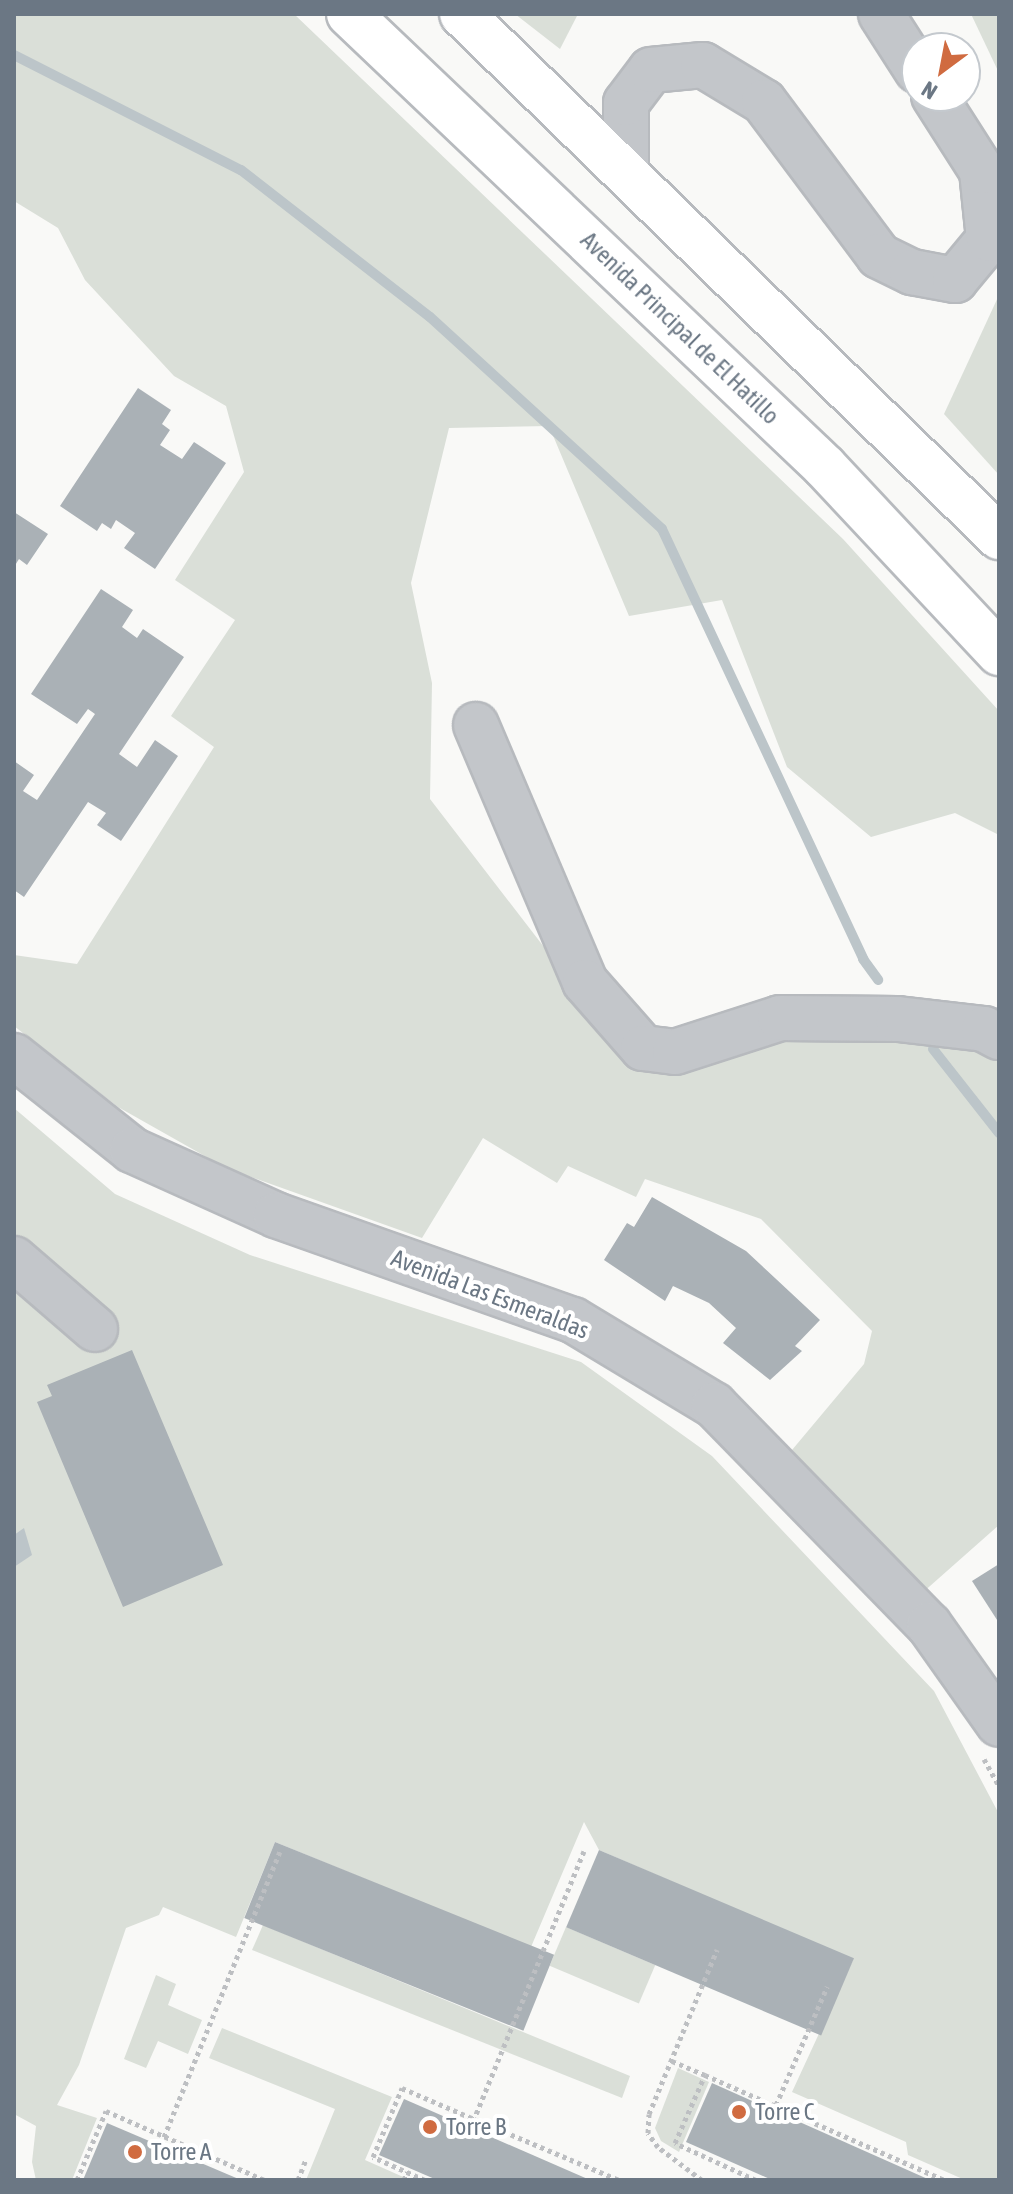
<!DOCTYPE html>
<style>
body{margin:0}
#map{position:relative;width:1013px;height:2194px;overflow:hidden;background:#f9f9f7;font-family:"Asap Condensed",sans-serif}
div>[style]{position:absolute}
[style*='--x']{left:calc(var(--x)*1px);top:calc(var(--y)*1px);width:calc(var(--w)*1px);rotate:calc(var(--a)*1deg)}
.green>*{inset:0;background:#dadfd8;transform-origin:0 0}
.water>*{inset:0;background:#bcc5c9}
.stream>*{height:10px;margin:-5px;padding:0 5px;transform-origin:5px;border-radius:5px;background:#bcc5c9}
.building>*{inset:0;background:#aab1b6;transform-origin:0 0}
.path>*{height:5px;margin-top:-2.5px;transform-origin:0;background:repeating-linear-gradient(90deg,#bdbfc2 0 4px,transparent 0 8px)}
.roads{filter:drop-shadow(2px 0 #b7babe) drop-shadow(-2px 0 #b7babe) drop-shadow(0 2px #b7babe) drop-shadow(0 -2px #b7babe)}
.minor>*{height:44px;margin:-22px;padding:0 22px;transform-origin:22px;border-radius:22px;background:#c3c6ca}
.major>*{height:44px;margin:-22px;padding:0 22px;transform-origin:22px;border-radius:22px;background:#fff}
.dots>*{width:22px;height:22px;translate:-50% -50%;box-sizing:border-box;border:4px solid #fff;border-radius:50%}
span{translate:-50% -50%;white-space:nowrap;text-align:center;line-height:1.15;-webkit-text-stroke:8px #fff;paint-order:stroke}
.street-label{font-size:24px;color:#6b7784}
.poi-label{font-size:24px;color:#6b7784}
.left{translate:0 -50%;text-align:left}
.frame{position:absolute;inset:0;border:16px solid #6b7784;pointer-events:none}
.north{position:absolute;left:901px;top:32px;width:80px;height:80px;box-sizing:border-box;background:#fff;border:2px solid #c4c9ce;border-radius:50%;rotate:212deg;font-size:22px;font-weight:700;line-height:32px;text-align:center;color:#6b7784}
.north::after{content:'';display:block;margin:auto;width:28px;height:36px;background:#d06b40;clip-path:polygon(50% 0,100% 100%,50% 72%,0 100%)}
</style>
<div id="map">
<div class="green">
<i style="clip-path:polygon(14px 14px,294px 14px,843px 539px,999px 711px,999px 835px,955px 813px,871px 837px,787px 767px,722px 600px,629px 616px,549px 426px,449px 428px,411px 583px,432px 683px,430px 799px,634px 1064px,782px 1033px,901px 1033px,999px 1052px,999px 1525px,921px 1594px,792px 1450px,864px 1364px,872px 1331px,761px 1219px,645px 1179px,636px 1197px,568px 1166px,557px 1183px,483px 1138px,422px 1238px,226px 1168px,118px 1107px,14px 1026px,14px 955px,77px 964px,214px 747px,171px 716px,235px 620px,175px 580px,244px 472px,226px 406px,174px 376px,85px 280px,58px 228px,14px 201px)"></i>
<i style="clip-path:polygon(515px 14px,578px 14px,560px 49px)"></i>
<i style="clip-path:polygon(971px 14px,999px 14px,999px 73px)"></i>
<i style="clip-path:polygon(999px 295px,999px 475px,944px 414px)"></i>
<i style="clip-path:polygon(14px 1108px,115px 1194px,250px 1255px,581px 1362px,712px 1456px,934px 1691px,999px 1814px,999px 2180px,965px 2180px,908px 2155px,906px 2142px,792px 2092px,853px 1960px,599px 1850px,584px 1822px,531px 1947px,275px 1842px,236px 1937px,163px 1907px,159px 1915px,126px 1928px,79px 2065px,57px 2105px,97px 2118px,72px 2180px,36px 2180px,32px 2162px,36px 2126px,14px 2114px)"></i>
<i style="clip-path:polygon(263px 1925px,630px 2076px,622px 2098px,252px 1950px)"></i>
<i style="left:566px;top:1927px;width:97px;height:42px;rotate:23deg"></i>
<i style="clip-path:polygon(156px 1975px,176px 1984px,168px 2005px,202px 2020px,188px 2054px,158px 2041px,146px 2068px,124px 2059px)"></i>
<i style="clip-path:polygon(222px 2028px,392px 2097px,365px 2160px,410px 2180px,306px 2180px,335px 2109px,209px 2058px)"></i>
<i style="clip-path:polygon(678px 2068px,709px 2082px,679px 2152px,661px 2141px,655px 2128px)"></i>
</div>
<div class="water">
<i style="clip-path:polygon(24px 1528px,32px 1555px,14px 1567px,14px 1535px)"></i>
</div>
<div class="stream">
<i style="--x:14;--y:55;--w:254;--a:26.9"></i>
<i style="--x:241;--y:170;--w:239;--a:37.9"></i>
<i style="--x:430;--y:317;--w:314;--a:42.4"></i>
<i style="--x:662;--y:529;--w:475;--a:64.9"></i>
<i style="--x:863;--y:959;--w:26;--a:54"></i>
<i style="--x:933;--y:1049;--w:107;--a:51.8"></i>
</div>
<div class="building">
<i style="clip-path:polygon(138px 388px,171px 410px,162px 424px,170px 430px,160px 445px,182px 459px,194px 442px,226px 463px,155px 569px,124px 548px,135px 533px,116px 520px,111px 529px,102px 523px,97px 531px,60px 506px)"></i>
<i style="clip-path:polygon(14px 512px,48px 534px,27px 565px,19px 559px,14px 567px)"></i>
<i style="clip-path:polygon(101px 589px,133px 610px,122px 627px,137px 638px,143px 629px,184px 657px,119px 754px,137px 767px,155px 740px,178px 756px,121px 841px,97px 825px,106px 813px,88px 802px,24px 897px,14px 890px,14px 761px,34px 775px,23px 791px,37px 800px,95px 714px,88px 709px,77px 724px,31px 694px)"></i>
<i style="clip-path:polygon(652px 1197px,746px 1251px,820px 1320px,795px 1346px,802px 1351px,770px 1380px,723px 1343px,736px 1328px,709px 1303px,673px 1286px,665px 1301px,604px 1260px,627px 1223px,634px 1227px)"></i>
<i style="clip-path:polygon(132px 1350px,223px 1565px,123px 1607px,37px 1402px,52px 1396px,47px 1385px)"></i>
<i style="clip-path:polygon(999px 1564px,999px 1623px,972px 1581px)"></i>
<i style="left:275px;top:1842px;width:301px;height:82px;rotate:22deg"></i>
<i style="left:599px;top:1850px;width:277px;height:84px;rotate:23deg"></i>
<i style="clip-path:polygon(712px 2083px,930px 2180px,772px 2180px,686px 2142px)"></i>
<i style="clip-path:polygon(404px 2099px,590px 2180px,437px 2180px,379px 2155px)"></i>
<i style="clip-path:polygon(107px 2123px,241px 2180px,83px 2180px)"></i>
</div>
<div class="path">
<i style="--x:984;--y:1759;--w:31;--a:61"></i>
<i style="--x:584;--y:1851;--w:290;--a:112.3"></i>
<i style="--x:474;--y:2119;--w:157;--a:22.8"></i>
<i style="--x:672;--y:2061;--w:36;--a:23"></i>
<i style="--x:776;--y:2105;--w:129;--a:-66.6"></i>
<i style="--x:164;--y:2137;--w:308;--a:-67.9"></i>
<i style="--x:77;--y:2180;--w:75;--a:-67.2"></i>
<i style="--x:106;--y:2111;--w:173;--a:23.5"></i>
<i style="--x:298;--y:2180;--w:22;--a:-69"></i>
<i style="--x:404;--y:2180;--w:9;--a:-69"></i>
<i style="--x:425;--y:2180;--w:57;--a:-156.1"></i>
<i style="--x:373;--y:2157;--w:75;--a:-67.2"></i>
<i style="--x:402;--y:2088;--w:78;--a:23.3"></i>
<i style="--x:702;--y:2180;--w:55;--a:-143.1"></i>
<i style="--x:658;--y:2147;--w:17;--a:-126"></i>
<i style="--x:648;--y:2133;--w:19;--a:-87"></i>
<i style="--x:649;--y:2114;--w:178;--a:-67.5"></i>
<i style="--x:756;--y:2180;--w:89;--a:-155.4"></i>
<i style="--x:675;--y:2143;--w:74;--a:-66.2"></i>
<i style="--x:705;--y:2075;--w:261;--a:23.7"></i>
</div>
<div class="roads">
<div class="minor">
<i style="--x:881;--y:14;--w:67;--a:57.3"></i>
<i style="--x:626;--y:171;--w:68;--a:-90"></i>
<i style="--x:626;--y:103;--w:41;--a:-52.9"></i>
<i style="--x:651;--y:70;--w:52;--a:-5.5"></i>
<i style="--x:703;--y:65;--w:71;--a:31.2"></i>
<i style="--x:764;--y:102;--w:192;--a:53.2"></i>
<i style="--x:879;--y:256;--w:37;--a:26"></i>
<i style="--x:912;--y:272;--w:44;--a:10.5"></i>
<i style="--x:955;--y:280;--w:53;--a:-50.3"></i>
<i style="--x:989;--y:239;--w:68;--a:-95.9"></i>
<i style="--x:982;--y:171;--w:89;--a:-122.6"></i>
<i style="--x:476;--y:725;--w:279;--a:67"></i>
<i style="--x:585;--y:982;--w:88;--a:48.7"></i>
<i style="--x:643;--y:1048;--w:32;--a:7"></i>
<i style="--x:675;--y:1052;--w:110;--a:-17.9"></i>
<i style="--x:780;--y:1018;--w:118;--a:0.5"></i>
<i style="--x:898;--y:1019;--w:87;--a:6.6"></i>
<i style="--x:984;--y:1029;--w:17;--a:28"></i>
<i style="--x:14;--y:1056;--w:151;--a:38.5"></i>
<i style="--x:132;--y:1150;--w:158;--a:24.3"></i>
<i style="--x:276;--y:1215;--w:315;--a:19.5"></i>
<i style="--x:573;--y:1320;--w:165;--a:31.1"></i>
<i style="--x:714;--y:1405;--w:308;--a:45.7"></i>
<i style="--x:929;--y:1625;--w:121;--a:54.7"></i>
<i style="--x:14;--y:1259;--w:107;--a:40.8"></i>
</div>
<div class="major">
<i style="--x:349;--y:14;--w:657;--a:43.58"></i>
<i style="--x:825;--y:467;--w:255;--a:46.9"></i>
<i style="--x:462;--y:14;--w:750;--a:44.24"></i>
</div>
</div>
<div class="dots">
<i style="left:739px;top:2112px;background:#d06b40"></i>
<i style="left:430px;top:2127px;background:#d06b40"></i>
<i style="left:135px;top:2152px;background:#d06b40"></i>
</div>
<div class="street-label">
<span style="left:680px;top:328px;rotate:44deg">Avenida Principal de El Hatillo</span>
<span style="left:490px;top:1294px;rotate:21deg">Avenida Las Esmeraldas</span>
</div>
<div class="poi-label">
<span class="left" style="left:755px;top:2112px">Torre C</span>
<span class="left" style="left:446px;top:2127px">Torre B</span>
<span class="left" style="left:151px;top:2152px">Torre A</span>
</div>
<div class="frame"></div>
<div class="north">N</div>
</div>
